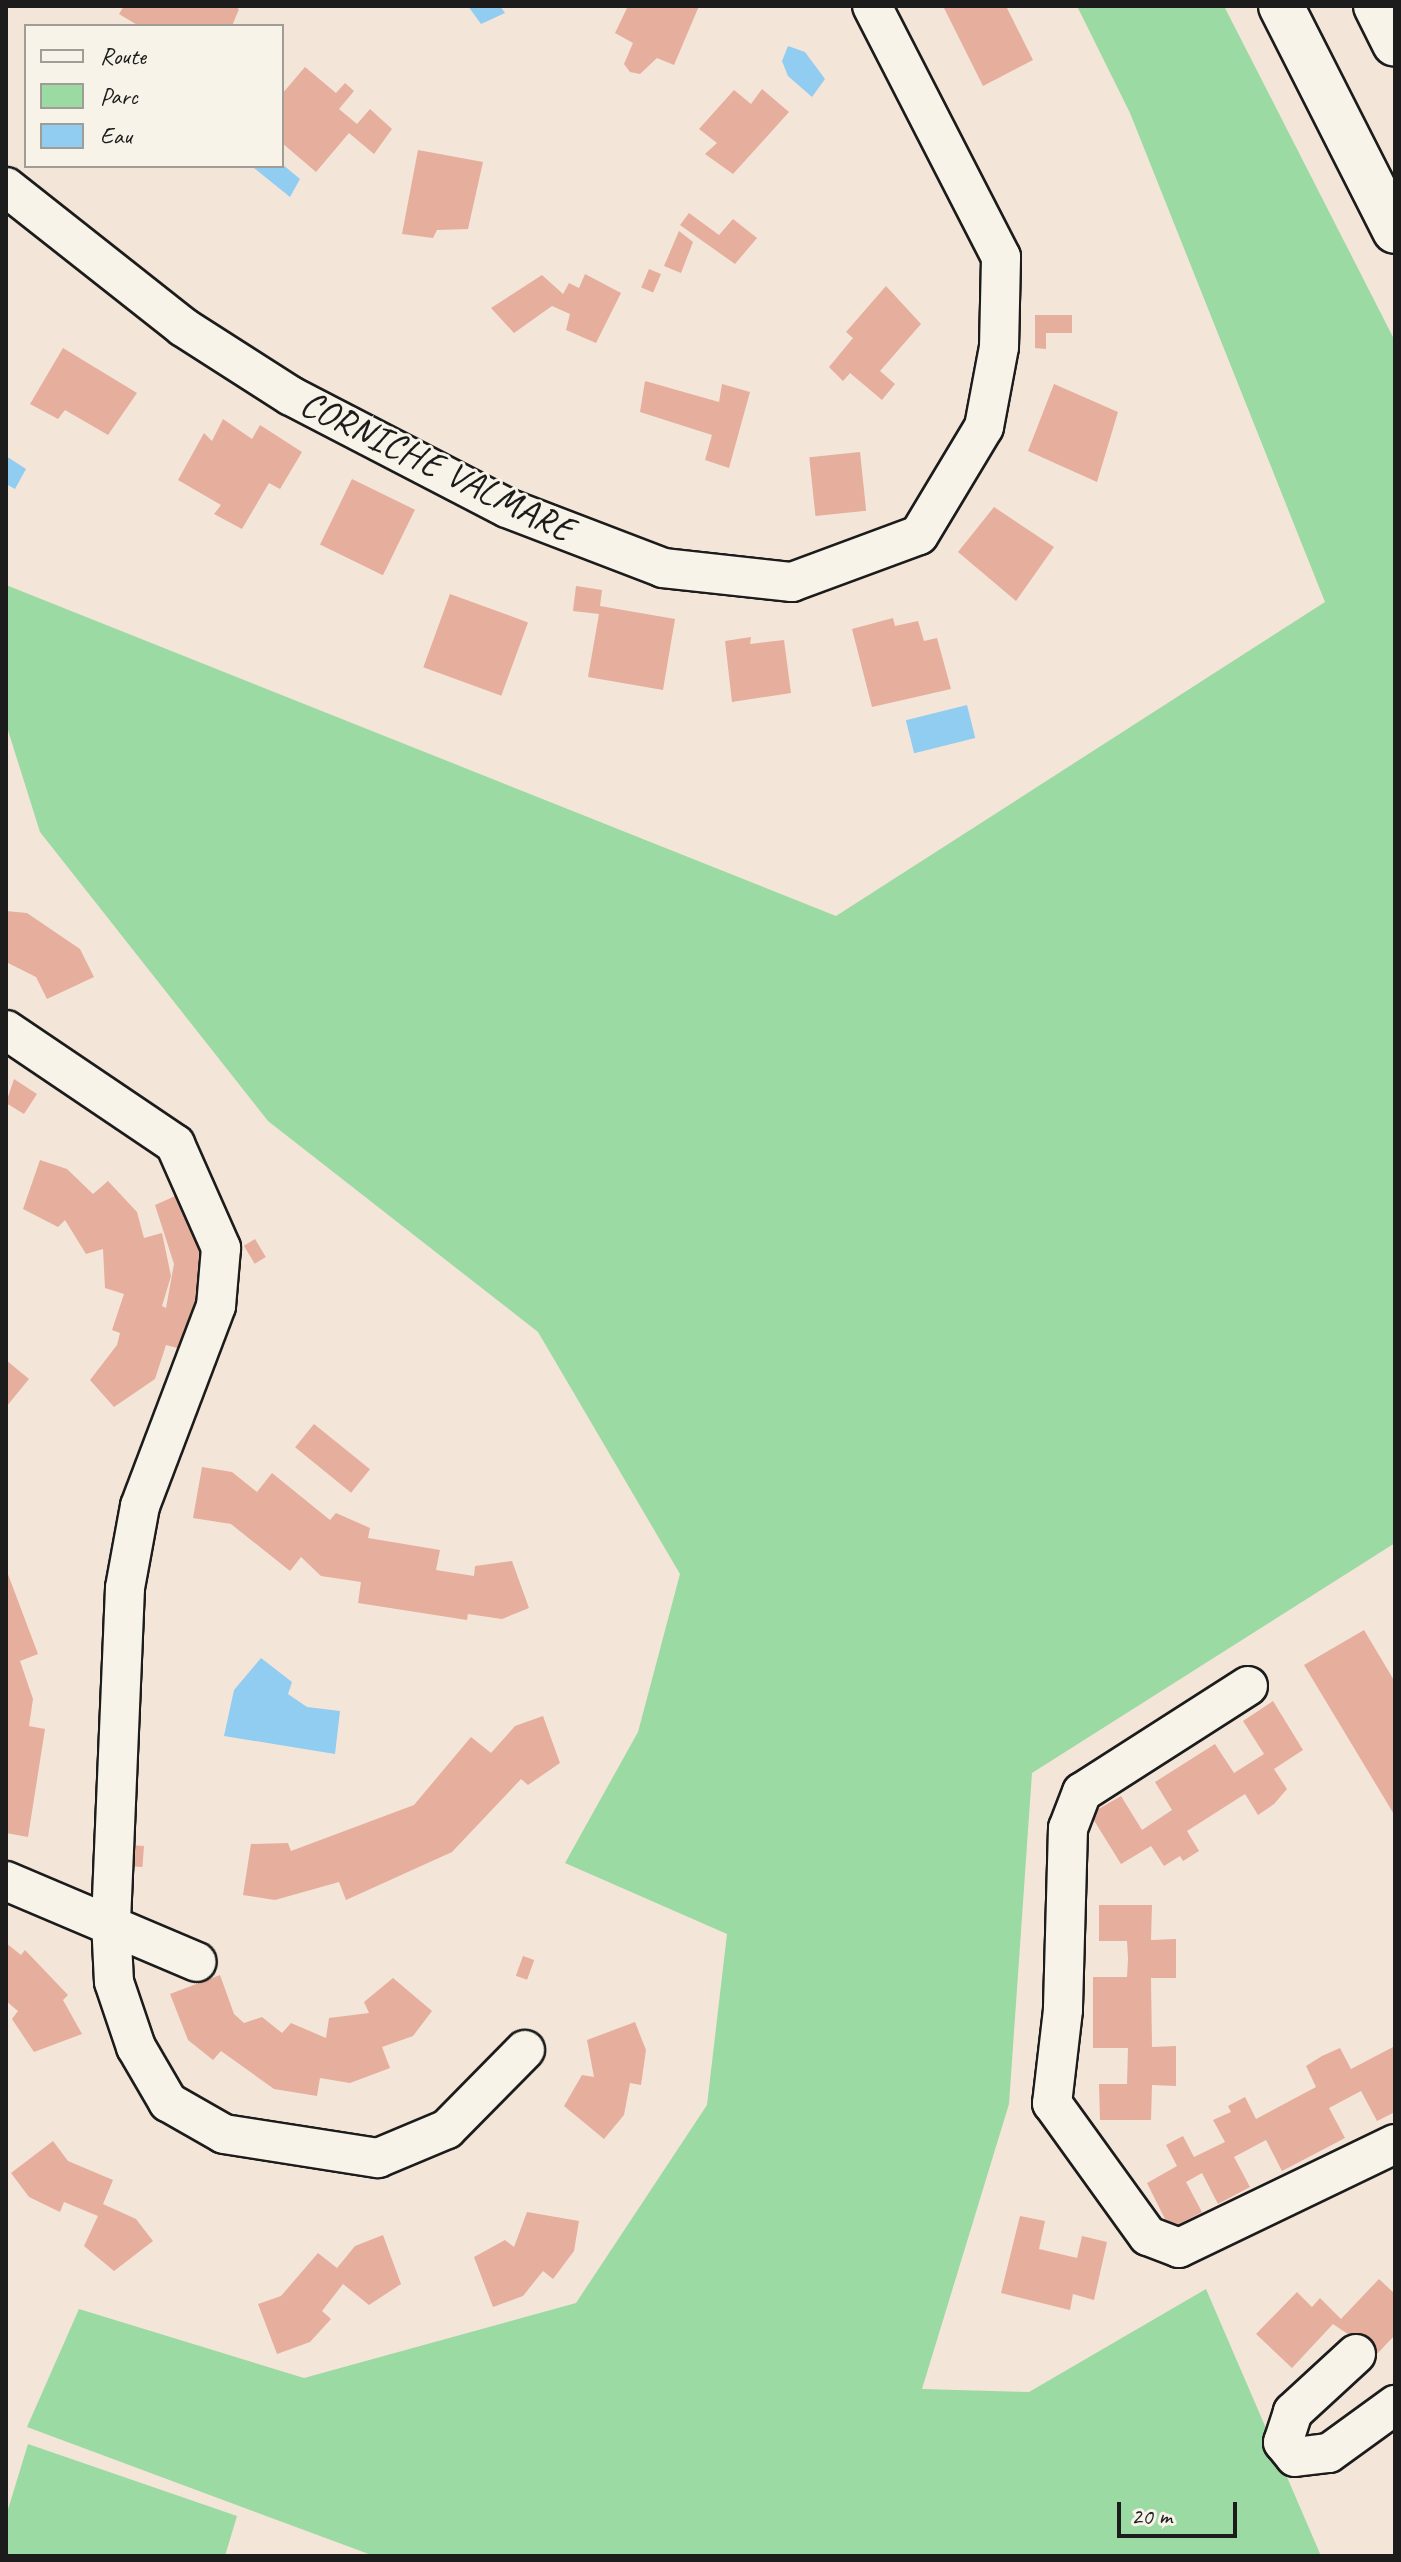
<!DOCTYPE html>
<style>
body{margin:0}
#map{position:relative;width:1401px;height:2562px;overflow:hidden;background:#f4e5d9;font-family:Caveat,sans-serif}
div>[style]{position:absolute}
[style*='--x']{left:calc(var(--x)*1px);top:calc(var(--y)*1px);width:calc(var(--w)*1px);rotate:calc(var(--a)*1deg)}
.green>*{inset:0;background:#9bdaa2}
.water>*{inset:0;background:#91ccf1;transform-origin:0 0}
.building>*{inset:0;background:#e6ae9d;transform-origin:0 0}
.roads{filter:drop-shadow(2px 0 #1c1c1c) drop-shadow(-2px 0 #1c1c1c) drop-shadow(0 2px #1c1c1c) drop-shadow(0 -2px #1c1c1c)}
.minor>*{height:38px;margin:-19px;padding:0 19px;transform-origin:19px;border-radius:19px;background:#f7f3e8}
.highway>*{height:44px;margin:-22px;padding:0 22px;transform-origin:22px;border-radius:22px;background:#f7f3e8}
span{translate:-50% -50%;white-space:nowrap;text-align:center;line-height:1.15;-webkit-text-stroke:6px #f7f3e8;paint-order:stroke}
.street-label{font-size:38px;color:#1c1c1c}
.frame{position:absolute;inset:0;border:8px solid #1c1c1c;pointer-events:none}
.legend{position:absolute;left:24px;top:24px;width:260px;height:144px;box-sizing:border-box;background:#f7f3e8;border:2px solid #9f9d96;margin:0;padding:10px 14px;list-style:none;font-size:24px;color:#1c1c1c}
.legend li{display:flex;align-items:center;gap:16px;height:40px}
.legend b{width:40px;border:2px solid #9f9d96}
.scale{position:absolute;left:1117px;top:2502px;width:120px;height:36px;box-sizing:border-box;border:4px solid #1c1c1c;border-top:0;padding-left:10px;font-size:24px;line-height:28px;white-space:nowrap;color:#1c1c1c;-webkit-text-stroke:6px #f7f3e8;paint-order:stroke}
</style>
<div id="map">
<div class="green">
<i style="clip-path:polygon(1077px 6px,1224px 6px,1395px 341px,1395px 1543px,1032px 1773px,1009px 2104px,922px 2389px,1029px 2392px,1206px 2289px,1321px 2556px,374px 2556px,27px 2427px,79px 2309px,304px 2378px,576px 2303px,707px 2105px,727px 1934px,565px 1863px,638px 1732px,680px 1574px,538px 1332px,268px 1121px,40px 832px,6px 724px,6px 585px,836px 916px,1325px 602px,1130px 113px)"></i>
<i style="clip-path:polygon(28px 2444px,237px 2516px,225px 2556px,6px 2556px,6px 2516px)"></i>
</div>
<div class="water">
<i style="clip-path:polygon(468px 6px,500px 6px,505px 13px,481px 24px)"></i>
<i style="clip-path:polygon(788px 46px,805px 52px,825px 79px,812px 97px,788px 76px,782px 61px)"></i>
<i style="clip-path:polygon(282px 164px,300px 179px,290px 197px,254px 168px)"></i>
<i style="clip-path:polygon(6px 456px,26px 469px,15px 489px,6px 484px)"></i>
<i style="left:967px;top:705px;width:34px;height:63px;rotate:76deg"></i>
<i style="clip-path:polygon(261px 1658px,292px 1682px,288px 1694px,307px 1707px,340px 1711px,335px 1754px,224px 1736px,234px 1690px)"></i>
</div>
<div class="building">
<i style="clip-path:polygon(124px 6px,233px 6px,239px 9px,232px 26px,139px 26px,119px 14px)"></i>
<i style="clip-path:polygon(628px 6px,699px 6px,674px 65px,657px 58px,640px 74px,630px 72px,624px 64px,633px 43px,615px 33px)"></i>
<i style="clip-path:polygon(943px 6px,1006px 6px,1033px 60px,983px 86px)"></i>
<i style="clip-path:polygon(305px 67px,336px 93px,345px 83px,354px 91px,339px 109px,357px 124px,370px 109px,392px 129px,374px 154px,349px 133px,316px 172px,282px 143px,282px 94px)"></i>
<i style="clip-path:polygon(762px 89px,789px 112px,733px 174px,705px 154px,717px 143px,699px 129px,734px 90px,751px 104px)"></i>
<i style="clip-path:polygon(418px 150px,483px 162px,468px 229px,437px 230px,433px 238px,402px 234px)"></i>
<i style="clip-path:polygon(689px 213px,719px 235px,733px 219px,757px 238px,735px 264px,680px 225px)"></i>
<i style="clip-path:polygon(679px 231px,693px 242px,681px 273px,664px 266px)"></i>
<i style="left:649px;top:269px;width:13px;height:20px;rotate:23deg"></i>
<i style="clip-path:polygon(585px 274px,621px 293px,596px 343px,566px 330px,570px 314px,552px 306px,514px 333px,491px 308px,542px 275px,563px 294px,569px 283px,579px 288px)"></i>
<i style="clip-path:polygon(886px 286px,921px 324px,880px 371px,895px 384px,882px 400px,850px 373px,843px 381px,829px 367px,853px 338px,846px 332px)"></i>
<i style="clip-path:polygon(1035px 315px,1072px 315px,1072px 333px,1046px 333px,1046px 349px,1035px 348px)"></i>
<i style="clip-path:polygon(63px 348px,137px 393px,108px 435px,65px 410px,58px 419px,30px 404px)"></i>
<i style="clip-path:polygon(645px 381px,719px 402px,722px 384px,750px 392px,729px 468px,705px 460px,712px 435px,640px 412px)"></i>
<i style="clip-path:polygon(1054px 384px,1118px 412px,1097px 482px,1028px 451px)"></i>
<i style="clip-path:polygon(223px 419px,252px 439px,260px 425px,302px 452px,280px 489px,269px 483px,242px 529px,214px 514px,221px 505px,178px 480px,204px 433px,212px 441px)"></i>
<i style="left:860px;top:452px;width:59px;height:51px;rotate:84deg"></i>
<i style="left:352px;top:479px;width:70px;height:73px;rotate:26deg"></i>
<i style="clip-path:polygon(994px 507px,1054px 547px,1016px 601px,958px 552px)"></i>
<i style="clip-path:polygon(576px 586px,602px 590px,600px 606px,675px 619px,663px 690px,588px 677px,599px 614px,573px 611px)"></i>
<i style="left:450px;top:594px;width:83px;height:78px;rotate:20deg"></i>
<i style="clip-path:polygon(893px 618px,895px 626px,918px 621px,924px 641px,937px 638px,951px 689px,872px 707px,852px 629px)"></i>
<i style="clip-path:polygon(751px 637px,750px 644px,784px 640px,791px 693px,732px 702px,725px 641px)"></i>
<i style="clip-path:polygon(6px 911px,27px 913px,80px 949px,94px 977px,47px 999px,36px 977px,6px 962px)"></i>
<i style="clip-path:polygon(14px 1079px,37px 1094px,24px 1114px,6px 1103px)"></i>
<i style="clip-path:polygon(40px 1160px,67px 1169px,93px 1194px,108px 1181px,137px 1212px,144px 1238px,162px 1233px,171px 1276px,162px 1306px,166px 1308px,174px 1264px,155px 1205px,182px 1193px,199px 1234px,199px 1296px,181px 1349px,166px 1345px,155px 1379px,114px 1407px,90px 1380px,117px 1345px,120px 1333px,112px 1330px,124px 1294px,105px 1288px,103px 1249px,86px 1254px,65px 1220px,58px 1227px,23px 1209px)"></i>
<i style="left:255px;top:1239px;width:21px;height:13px;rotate:59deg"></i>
<i style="clip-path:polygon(6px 1360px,29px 1379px,6px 1407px)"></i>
<i style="left:314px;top:1424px;width:72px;height:30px;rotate:39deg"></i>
<i style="clip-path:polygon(202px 1467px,232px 1472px,257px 1492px,272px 1473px,330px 1520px,336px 1513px,370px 1528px,368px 1538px,440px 1550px,436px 1570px,474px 1576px,475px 1566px,512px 1561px,529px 1608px,502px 1619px,468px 1614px,467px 1620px,358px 1603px,361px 1582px,321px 1576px,301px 1557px,290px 1571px,231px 1524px,193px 1518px)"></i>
<i style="clip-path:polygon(6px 1569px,38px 1654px,20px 1661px,33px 1699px,29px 1726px,45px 1729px,28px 1837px,6px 1833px)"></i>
<i style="clip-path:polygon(1364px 1630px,1395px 1682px,1395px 1816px,1304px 1665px)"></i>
<i style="clip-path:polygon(1273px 1701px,1303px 1750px,1274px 1769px,1287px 1789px,1274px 1804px,1258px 1815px,1245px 1794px,1187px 1831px,1199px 1851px,1183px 1861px,1180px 1856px,1164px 1866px,1151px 1846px,1121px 1864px,1090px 1814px,1121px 1796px,1142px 1830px,1172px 1810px,1155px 1782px,1215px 1744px,1234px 1773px,1264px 1754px,1243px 1721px)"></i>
<i style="clip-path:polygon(543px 1716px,560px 1763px,528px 1785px,521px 1779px,452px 1852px,346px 1900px,339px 1882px,275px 1900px,243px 1895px,251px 1844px,288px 1843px,291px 1851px,414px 1805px,471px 1737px,491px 1753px,515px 1726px)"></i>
<i style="left:130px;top:1845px;width:14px;height:21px;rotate:4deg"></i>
<i style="clip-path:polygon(1099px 1905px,1152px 1905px,1151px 1940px,1176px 1939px,1176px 1978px,1151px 1978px,1152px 2047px,1176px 2046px,1176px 2086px,1152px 2085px,1151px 2120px,1100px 2120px,1099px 2084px,1127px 2084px,1128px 2048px,1093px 2048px,1093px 1977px,1127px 1977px,1128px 1959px,1127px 1941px,1099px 1941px)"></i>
<i style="clip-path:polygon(6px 1943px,21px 1955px,25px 1950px,68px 1995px,63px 2000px,82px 2034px,34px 2052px,12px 2019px,18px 2011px,6px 2001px)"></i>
<i style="left:523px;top:1956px;width:12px;height:21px;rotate:20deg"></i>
<i style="clip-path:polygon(220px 1975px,234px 2014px,244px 2023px,262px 2017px,282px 2033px,291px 2023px,326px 2038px,329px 2018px,369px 2013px,364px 2002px,393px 1978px,432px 2011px,413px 2036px,382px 2047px,390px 2068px,350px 2083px,320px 2078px,317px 2096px,274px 2089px,221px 2051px,213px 2060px,188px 2040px,170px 1994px)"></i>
<i style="clip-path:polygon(635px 2022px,646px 2050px,641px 2085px,630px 2083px,624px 2115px,604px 2139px,564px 2106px,582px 2075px,594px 2077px,587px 2040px)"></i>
<i style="clip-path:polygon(1395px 2046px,1395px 2112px,1377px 2121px,1361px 2091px,1329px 2108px,1345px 2138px,1282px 2171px,1266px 2140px,1234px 2157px,1250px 2187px,1218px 2204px,1202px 2173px,1186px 2182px,1202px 2212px,1170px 2229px,1147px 2183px,1177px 2166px,1166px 2145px,1183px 2136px,1194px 2157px,1225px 2142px,1213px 2120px,1231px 2112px,1228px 2106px,1245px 2097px,1256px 2119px,1316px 2087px,1306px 2066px,1322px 2056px,1340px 2048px,1351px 2069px)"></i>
<i style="clip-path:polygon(53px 2141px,68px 2161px,113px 2180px,103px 2204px,136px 2219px,153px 2241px,114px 2271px,84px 2246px,98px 2216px,64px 2202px,60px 2212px,29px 2197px,11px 2173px)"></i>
<i style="clip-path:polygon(527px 2212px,579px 2221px,574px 2251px,553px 2279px,543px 2271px,523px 2296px,493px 2307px,474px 2257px,505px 2240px,514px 2247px)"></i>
<i style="clip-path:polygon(1020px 2216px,1045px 2221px,1039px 2249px,1077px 2258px,1082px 2236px,1107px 2242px,1094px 2300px,1073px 2294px,1070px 2310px,1001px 2293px)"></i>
<i style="clip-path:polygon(383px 2235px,401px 2284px,369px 2305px,343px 2284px,322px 2311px,331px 2319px,310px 2342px,277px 2354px,258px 2304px,281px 2296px,318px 2253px,337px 2268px,355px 2246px)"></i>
<i style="clip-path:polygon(1379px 2279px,1395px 2294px,1395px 2335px,1377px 2354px,1333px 2324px,1292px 2368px,1256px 2334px,1297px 2292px,1312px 2307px,1320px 2298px,1341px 2319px)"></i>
</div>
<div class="roads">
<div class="minor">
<i style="--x:6;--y:187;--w:226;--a:38.3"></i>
<i style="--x:183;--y:327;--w:128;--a:32.6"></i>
<i style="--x:291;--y:396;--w:243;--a:27.4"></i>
<i style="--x:507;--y:508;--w:167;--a:21"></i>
<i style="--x:663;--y:568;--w:130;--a:6.2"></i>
<i style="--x:792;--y:582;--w:135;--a:-20.3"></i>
<i style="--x:919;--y:535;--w:126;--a:-59"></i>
<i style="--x:984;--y:427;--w:81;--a:-79.4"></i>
<i style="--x:999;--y:347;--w:90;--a:-88.7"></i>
<i style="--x:1001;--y:257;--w:282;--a:-117.2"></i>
<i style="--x:6;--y:1030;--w:204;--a:34"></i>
<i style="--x:175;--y:1144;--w:114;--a:66.1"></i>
<i style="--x:221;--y:1248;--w:58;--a:94.9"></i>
<i style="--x:216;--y:1306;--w:214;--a:110.8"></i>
<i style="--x:140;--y:1506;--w:83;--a:100.4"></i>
<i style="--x:125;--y:1588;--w:333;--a:92.4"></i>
<i style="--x:111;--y:1921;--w:61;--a:87.2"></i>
<i style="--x:114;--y:1982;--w:69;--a:71.3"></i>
<i style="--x:136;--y:2047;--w:64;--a:59.8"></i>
<i style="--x:168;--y:2102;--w:64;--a:29.7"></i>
<i style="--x:224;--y:2134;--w:156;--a:8.9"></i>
<i style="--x:378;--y:2158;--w:75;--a:-22.8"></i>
<i style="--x:447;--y:2129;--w:111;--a:-45.4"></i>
<i style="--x:1248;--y:1686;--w:197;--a:147.4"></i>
<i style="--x:1082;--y:1792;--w:39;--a:111"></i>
<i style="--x:1068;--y:1828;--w:182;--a:91.6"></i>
<i style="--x:1063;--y:2010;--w:94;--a:96.7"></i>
<i style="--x:1052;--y:2103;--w:164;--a:54.2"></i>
<i style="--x:1148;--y:2236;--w:33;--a:21"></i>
<i style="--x:1179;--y:2248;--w:240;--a:-25.7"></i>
<i style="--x:6;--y:1881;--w:207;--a:23"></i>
<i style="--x:1356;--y:2354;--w:86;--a:137.4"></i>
<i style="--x:1293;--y:2412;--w:32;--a:108"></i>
<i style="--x:1283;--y:2442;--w:19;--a:51"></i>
<i style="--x:1295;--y:2457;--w:34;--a:-7"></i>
<i style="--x:1329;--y:2453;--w:82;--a:-36"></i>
</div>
<div class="highway">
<i style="--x:1281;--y:6;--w:252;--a:63.1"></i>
<i style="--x:1376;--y:6;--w:42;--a:63.4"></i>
</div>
</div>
<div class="street-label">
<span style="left:437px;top:466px;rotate:26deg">CORNICHE VALMARE</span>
</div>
<div class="frame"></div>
<ul class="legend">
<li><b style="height:10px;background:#f7f3e8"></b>Route</li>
<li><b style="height:22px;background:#9bdaa2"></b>Parc</li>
<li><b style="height:22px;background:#91ccf1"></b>Eau</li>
</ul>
<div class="scale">20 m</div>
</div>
